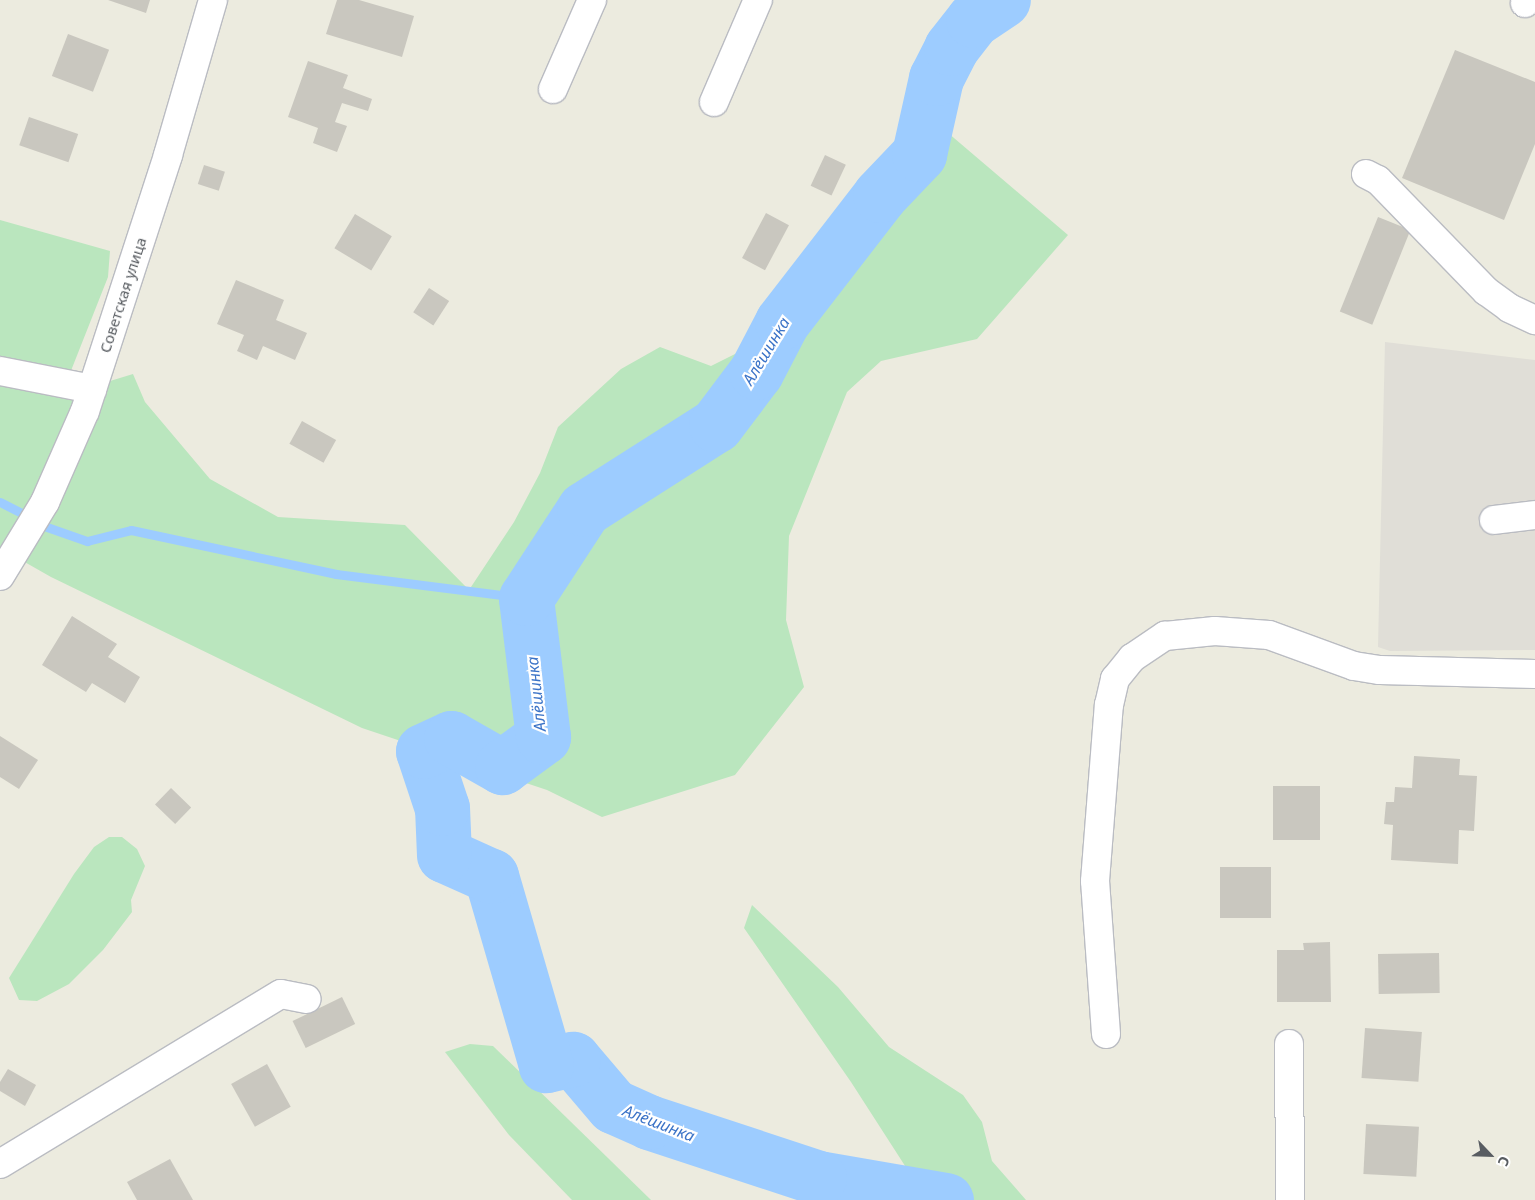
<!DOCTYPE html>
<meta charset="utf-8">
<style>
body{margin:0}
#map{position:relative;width:1535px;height:1200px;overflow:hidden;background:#ecebdf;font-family:"Noto Sans",sans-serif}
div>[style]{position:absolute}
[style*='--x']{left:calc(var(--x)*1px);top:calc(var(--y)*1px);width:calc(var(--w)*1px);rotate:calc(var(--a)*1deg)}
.industrial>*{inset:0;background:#e0ded7}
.green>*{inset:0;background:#bae6be}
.stream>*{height:9px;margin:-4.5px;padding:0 4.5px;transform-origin:4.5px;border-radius:4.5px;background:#9dccff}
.river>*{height:55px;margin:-27.5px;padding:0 27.5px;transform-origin:27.5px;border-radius:27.5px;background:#9dccff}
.building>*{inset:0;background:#c9c7bf;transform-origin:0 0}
.roads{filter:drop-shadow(1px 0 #babcc2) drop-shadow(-1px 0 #babcc2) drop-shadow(0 1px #babcc2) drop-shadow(0 -1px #babcc2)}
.minor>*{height:28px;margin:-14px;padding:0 14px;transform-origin:14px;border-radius:14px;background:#fff}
span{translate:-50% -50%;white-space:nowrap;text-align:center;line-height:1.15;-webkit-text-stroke:4.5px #fff;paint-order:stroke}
.street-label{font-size:15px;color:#585c61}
.water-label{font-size:16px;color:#3b73c7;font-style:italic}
.north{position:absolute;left:1465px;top:1130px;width:50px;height:50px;-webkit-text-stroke:4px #fff;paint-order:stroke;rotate:114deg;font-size:14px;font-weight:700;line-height:20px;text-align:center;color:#585c61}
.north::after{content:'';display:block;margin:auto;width:18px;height:22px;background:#585c61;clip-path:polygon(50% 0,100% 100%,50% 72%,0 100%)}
</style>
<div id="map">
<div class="industrial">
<i style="clip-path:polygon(1385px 342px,1535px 360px,1535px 650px,1390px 651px,1378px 647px)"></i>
</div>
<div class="green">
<i style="clip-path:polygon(934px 121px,1068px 235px,977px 339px,881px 361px,847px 392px,789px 536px,786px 620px,804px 687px,735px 775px,602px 817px,547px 790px,362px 728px,51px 577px,0 548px,0 220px,110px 251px,108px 277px,61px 396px,133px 374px,145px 402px,210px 479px,278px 517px,405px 525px,469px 590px,514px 522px,540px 473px,558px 427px,621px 369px,660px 347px,711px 366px,771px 336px,862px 225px)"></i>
<i style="clip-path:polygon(109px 837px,122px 837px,137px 849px,145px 866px,131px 900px,132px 912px,103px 950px,69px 984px,37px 1001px,19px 1000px,9px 978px,74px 874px,94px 847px)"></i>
<i style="clip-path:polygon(752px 905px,838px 987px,889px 1047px,963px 1095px,982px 1122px,992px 1161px,1026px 1200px,927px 1200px,851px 1082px,744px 928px)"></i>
<i style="clip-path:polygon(470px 1044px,493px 1046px,651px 1200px,572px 1200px,509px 1135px,445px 1052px)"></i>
</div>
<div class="stream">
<i style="--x:0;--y:502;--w:28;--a:27"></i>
<i style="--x:44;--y:526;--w:46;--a:19.2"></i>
<i style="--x:87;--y:541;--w:45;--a:-14"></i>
<i style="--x:131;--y:530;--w:210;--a:12.1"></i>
<i style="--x:336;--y:574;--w:192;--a:7.2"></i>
</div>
<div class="river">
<i style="--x:946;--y:1200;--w:129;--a:-170.2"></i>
<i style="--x:819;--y:1178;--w:179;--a:-161.8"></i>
<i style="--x:649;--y:1122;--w:39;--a:-156"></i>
<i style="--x:613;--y:1106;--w:62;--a:-130.4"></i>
<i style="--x:573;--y:1059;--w:28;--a:167"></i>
<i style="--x:546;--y:1065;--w:197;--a:-106.2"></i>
<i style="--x:491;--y:876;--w:51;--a:-155.9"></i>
<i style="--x:444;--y:855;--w:47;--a:-92.4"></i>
<i style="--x:442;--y:808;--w:60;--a:-108.4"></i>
<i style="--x:423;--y:751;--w:31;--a:-25"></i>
<i style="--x:451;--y:738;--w:59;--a:29.6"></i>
<i style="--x:502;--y:767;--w:51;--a:-36.2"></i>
<i style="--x:543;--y:737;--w:140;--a:-97"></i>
<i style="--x:526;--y:598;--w:106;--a:-56.9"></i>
<i style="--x:584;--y:509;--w:156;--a:-32.5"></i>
<i style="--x:716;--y:425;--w:66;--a:-53"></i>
<i style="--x:756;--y:372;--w:56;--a:-62.5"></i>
<i style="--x:782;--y:322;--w:160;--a:-52.3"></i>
<i style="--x:880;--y:195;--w:57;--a:-46.4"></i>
<i style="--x:919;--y:154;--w:78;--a:-77.4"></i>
<i style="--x:936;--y:78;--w:34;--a:-63"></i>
<i style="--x:951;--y:48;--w:36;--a:-52"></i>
<i style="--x:973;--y:20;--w:36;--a:-34"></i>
</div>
<div class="building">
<i style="clip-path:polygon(108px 0,150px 0,146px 13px)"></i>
<i style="clip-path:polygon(337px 0,359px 0,414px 16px,402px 57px,326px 34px)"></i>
<i style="left:68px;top:34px;width:44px;height:45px;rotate:21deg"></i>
<i style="clip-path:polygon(1455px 50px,1535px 82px,1535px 144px,1504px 220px,1402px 178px)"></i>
<i style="clip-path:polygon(308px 61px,348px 75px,343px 88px,372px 99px,368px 111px,342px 103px,335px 122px,347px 126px,337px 152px,313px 143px,318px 128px,288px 117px)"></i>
<i style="left:29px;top:117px;width:52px;height:30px;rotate:19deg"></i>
<i style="left:825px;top:155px;width:23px;height:34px;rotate:25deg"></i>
<i style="left:204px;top:165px;width:22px;height:20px;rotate:18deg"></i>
<i style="left:766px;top:213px;width:26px;height:51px;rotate:28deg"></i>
<i style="left:355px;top:214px;width:43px;height:40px;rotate:31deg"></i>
<i style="left:1378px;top:217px;width:35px;height:102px;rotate:22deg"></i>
<i style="clip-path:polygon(236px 280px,284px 300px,276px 320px,307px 333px,295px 360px,263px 346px,257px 360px,237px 351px,244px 335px,217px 324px)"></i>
<i style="left:429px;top:288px;width:24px;height:29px;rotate:33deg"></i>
<i style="left:302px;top:421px;width:39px;height:26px;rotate:29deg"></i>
<i style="clip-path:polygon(72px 616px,117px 644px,108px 657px,140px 677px,125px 703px,92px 683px,86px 692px,42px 665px)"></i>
<i style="clip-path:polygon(0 736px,38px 760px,19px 789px,0 777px)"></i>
<i style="clip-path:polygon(1414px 756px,1460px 759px,1459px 775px,1477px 776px,1474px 831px,1459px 830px,1458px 864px,1391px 860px,1393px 825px,1384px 824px,1386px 802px,1394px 802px,1395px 787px,1412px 788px)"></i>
<i style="left:1273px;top:786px;width:47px;height:54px"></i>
<i style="left:171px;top:788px;width:28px;height:23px;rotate:44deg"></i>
<i style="left:1220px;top:867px;width:51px;height:51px"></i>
<i style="clip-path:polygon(1330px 942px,1331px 1002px,1277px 1002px,1277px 950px,1304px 950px,1303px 943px)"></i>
<i style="left:1439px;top:953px;width:40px;height:61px;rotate:89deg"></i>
<i style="left:342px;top:997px;width:30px;height:55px;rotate:64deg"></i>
<i style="left:1365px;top:1028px;width:57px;height:50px;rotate:4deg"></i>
<i style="left:267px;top:1064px;width:49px;height:41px;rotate:61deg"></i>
<i style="clip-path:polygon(8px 1069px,36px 1085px,25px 1106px,0 1091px,0 1082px)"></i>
<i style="left:1366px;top:1124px;width:53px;height:50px;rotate:3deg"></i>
<i style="clip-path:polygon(170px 1159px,193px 1200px,137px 1200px,127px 1182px)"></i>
</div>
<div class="roads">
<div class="minor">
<i style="--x:1525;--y:3;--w:4;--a:-56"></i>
<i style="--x:553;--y:89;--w:97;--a:-66.3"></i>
<i style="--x:714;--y:102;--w:111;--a:-66.7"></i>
<i style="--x:1366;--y:174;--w:13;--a:27"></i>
<i style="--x:1378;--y:180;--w:155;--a:45.8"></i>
<i style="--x:1486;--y:291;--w:29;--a:36"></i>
<i style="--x:1509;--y:308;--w:29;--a:25"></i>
<i style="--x:0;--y:371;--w:94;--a:11.1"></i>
<i style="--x:1494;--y:520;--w:41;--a:-7"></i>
<i style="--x:0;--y:576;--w:87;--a:-58.7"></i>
<i style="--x:45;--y:502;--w:99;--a:-66.3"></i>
<i style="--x:85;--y:411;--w:269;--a:-72"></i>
<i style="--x:168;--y:155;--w:161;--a:-73.8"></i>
<i style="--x:1106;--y:1034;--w:153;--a:-94.1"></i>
<i style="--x:1095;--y:881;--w:177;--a:-85.5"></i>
<i style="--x:1109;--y:705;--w:27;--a:-77"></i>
<i style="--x:1115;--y:679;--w:27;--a:-51"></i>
<i style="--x:1132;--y:658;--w:40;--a:-34"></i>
<i style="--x:1165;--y:636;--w:50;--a:-5.7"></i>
<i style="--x:1215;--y:631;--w:54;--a:4.2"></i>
<i style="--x:1269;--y:635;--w:90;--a:20"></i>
<i style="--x:1354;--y:666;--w:26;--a:9"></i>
<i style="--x:1380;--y:670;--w:155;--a:1.5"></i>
<i style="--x:1289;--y:1044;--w:156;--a:89.6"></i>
<i style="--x:0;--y:1164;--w:328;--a:-31.2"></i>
<i style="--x:281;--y:994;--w:26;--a:11"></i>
</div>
</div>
<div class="street-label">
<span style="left:123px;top:295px;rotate:-72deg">Советская улица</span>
</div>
<div class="water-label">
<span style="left:766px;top:351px;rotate:-59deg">Алёшинка</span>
<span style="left:536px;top:694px;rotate:-96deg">Алёшинка</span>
<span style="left:659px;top:1123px;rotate:21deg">Алёшинка</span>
</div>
<div class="north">С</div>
</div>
